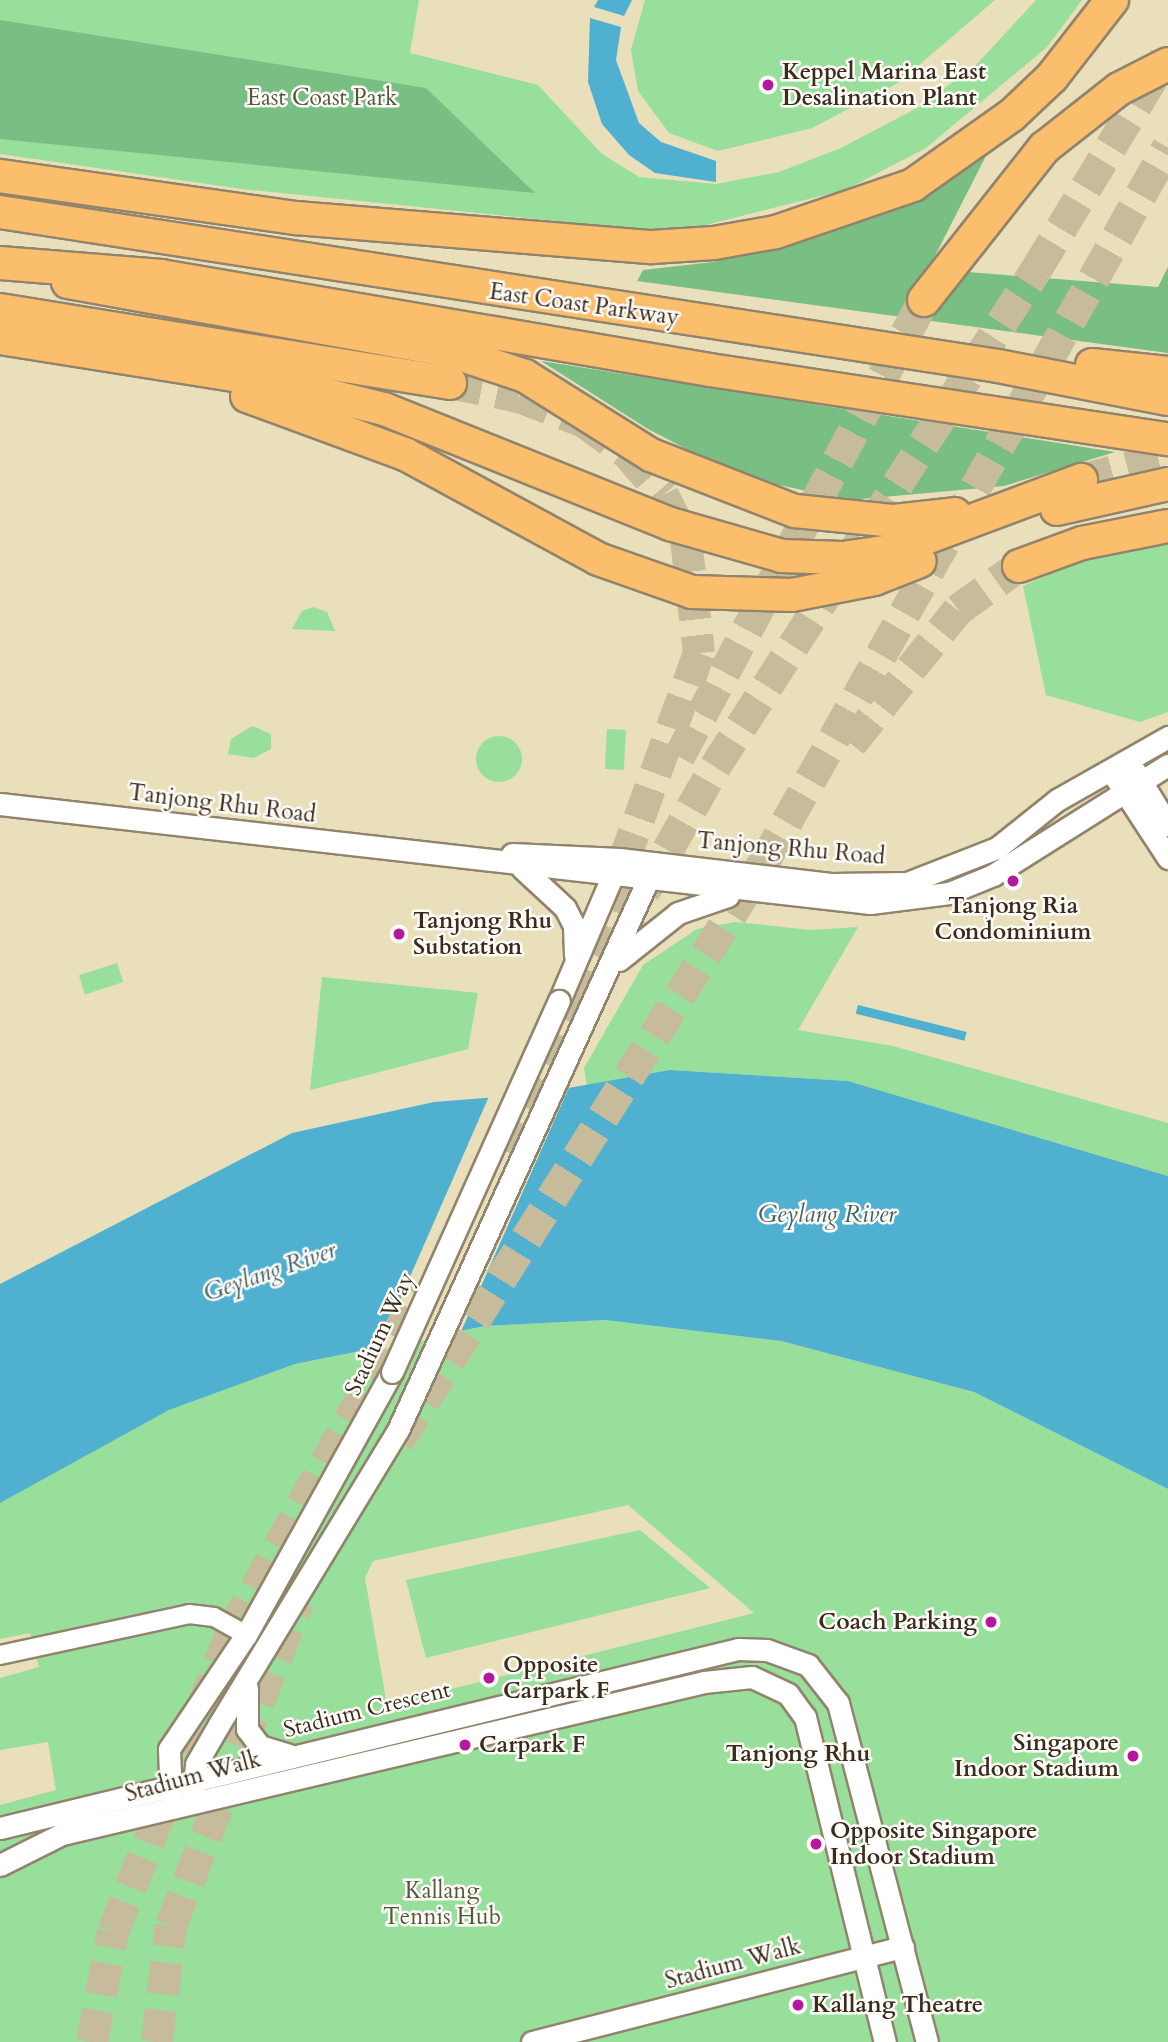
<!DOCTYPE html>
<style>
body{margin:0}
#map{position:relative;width:1168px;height:2042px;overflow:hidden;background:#e9dfba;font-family:Cardo,serif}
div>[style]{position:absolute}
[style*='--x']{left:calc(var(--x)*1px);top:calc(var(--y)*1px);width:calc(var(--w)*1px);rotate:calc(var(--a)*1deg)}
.green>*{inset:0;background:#97df9a;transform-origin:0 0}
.round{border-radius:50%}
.forest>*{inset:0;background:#79be82}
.water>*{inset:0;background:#50b0cf;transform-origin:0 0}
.pier>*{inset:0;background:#e9dfba}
.motorway-tunnel>*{height:32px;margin-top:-16px;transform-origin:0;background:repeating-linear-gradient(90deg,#c6bb9b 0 32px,transparent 0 48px)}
.roads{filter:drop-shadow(2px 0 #92846c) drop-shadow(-2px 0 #92846c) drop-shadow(0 2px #92846c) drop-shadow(0 -2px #92846c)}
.minor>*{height:18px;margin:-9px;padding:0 9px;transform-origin:9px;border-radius:9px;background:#fff}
.tertiary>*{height:21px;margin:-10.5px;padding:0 10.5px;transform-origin:10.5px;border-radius:10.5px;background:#fff}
.motorway>*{height:32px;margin:-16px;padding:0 16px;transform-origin:16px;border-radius:16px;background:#fabe6d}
.bridges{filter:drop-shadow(2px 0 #92846c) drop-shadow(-2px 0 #92846c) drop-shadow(0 2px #92846c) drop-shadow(0 -2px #92846c)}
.tertiary-bridge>*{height:21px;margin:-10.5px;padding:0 10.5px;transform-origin:10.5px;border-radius:10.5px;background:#fff}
.dots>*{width:19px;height:19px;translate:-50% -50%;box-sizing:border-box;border:4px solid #fdfcf7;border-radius:50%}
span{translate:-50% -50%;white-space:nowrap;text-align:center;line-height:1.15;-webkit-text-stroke:5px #fdfcf7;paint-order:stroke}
.poi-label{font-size:23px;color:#3b2a1e;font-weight:700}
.left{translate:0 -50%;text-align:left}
.right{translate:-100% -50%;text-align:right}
.park-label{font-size:23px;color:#52573d}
.street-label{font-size:23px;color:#3b2a1e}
.water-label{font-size:24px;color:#436065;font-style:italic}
.neighbourhood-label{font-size:24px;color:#3b2a1e;font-weight:700}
</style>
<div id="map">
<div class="green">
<i style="clip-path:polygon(0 0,419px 0,410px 53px,538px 85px,602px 154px,639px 177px,716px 184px,779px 172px,841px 148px,919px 107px,976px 65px,1036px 0,1082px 0,1047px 47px,926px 148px,845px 190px,674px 233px,242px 189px,0 154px)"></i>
<i style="clip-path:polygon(645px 0,995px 0,898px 83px,812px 128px,718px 151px,669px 133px,638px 91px,631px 50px)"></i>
<i style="clip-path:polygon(1168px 539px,1168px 712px,1140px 722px,1046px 695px,1023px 586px,1105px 551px)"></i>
<i style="clip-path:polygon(313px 607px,327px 612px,335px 631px,292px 629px,302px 611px)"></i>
<i style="clip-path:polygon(252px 726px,271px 734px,271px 749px,254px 758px,228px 754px,231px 739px)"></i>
<i style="left:607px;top:729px;width:19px;height:40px;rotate:3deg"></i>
<i class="round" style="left:476px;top:736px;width:46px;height:46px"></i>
<i style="clip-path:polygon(735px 922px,811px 930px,858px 927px,798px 1030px,893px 1046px,1168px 1123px,1168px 1176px,848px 1081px,670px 1070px,587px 1086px,584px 1068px,643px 965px,697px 929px)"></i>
<i style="left:117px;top:963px;width:20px;height:40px;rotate:72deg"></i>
<i style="clip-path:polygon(322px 977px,478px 993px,468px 1049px,310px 1090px)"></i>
<i style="clip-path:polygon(evenodd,605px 1320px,781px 1341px,974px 1392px,1168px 1489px,1168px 2042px,0 2042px,0 1805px,56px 1790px,48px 1742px,0 1750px,0 1678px,39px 1667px,30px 1633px,0 1639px,0 1503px,169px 1410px,295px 1364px,485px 1326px,605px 1320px,628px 1505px,754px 1613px,387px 1705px,365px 1578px,373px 1561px,628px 1505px)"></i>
<i style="clip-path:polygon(640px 1530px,710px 1588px,426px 1658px,406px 1580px)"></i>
</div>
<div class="forest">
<i style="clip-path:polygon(0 20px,426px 88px,535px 193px,0 139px)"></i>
<i style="clip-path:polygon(989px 150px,914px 297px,942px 305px,967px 272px,1158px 287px,1168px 267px,1168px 353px,637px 281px,643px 270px,713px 262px,857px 220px)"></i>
<i style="clip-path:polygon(541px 361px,1115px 452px,1004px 486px,850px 500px,740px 477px,648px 429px)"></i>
</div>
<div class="water">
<i style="clip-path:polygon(598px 0,632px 0,624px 16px,594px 7px)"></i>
<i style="clip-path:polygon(590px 18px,621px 27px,616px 60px,639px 123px,661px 142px,716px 161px,716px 182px,655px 173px,629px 155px,602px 124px,588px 82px)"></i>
<i style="left:858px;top:1005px;width:112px;height:9px;rotate:14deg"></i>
<i style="clip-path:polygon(670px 1070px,848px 1081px,1168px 1176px,1168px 1489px,974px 1392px,781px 1341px,605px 1320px,485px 1326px,295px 1364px,169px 1410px,0 1503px,0 1284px,292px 1133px,434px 1102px,534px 1094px)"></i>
</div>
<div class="pier">
<i style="clip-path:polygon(570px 1085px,460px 1334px,378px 1350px,490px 1094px)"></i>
</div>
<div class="motorway-tunnel">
<i style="--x:450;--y:383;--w:70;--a:11.5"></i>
<i style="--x:519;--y:397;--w:70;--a:21"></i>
<i style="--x:584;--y:422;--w:54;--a:36"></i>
<i style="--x:628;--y:454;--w:54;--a:49.5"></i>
<i style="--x:663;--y:495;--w:51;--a:62.9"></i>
<i style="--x:686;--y:540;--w:114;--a:83.4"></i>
<i style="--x:699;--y:653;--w:365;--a:109.9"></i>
<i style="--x:1081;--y:480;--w:90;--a:-14.8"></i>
<i style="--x:851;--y:744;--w:171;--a:-51.4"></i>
<i style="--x:958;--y:610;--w:75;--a:-35.8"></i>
<i style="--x:679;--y:757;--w:519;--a:-61.8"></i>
<i style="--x:644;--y:892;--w:144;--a:-60.4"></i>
<i style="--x:715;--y:767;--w:592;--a:-57.14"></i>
<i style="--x:1036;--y:270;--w:248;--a:-58.7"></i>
<i style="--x:500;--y:1148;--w:196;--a:-60.7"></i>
<i style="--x:398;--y:1442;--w:684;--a:-57.73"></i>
<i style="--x:763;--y:864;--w:823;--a:-60.54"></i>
<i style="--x:92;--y:2042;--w:112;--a:-79.2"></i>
<i style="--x:113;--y:1932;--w:324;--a:-68.4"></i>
<i style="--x:232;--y:1631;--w:388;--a:-60.9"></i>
<i style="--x:157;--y:2042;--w:117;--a:-83.1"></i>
<i style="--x:171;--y:1926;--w:348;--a:-68.6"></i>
</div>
<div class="roads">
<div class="minor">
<i style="--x:0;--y:1655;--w:193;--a:-12.2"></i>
<i style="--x:189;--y:1614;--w:25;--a:7"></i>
<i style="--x:214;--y:1617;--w:37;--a:29"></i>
</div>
<div class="tertiary">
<i style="--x:1134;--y:770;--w:65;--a:58.3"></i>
<i style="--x:1115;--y:777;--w:97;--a:56.8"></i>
<i style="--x:0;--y:804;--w:876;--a:6.49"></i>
<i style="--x:870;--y:903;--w:80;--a:-7.2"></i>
<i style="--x:949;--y:893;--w:48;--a:-22.2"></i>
<i style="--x:993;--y:875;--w:207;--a:-32.2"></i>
<i style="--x:512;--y:854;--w:107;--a:2.7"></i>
<i style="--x:619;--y:859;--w:213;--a:6.7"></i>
<i style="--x:831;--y:884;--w:76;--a:-0.8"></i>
<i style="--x:907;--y:883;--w:97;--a:-21.3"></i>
<i style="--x:997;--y:848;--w:77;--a:-38.7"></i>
<i style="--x:1057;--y:800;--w:128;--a:-29.6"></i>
<i style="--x:522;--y:868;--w:59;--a:42.9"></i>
<i style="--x:565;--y:908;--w:20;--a:63"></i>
<i style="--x:574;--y:926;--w:30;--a:88"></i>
<i style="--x:619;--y:960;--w:75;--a:-38.5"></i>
<i style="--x:678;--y:913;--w:53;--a:-18.8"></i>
<i style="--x:559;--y:1001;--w:148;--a:-66.9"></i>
<i style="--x:247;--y:1688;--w:41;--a:90"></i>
<i style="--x:247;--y:1729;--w:21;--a:53"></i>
<i style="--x:260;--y:1746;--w:30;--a:17"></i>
<i style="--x:193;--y:1790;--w:26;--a:-83"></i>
<i style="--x:196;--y:1764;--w:44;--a:-59.9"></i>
<i style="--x:218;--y:1726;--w:346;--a:-58.7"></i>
<i style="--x:398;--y:1430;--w:622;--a:-65.58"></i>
<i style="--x:171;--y:1799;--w:50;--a:-92.3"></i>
<i style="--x:169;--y:1749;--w:138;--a:-56"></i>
<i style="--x:246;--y:1635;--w:301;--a:-61"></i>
<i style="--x:0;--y:1828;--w:759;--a:-13.63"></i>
<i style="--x:738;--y:1649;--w:29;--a:2"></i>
<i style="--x:767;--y:1650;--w:44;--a:20.1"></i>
<i style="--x:808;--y:1665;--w:48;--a:51.7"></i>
<i style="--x:838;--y:1703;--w:350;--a:75.3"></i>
<i style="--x:0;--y:1865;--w:69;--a:-26.6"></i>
<i style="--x:62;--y:1834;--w:660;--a:-13.32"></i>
<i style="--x:704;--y:1682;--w:48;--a:-5.9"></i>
<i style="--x:752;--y:1677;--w:40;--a:25"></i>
<i style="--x:788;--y:1694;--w:29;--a:54"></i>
<i style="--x:805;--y:1717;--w:335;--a:76.2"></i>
<i style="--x:532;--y:2042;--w:383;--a:-14.4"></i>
</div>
<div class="motorway">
<i style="--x:0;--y:176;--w:299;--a:8.1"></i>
<i style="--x:296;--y:218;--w:357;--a:4.7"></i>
<i style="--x:652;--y:247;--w:62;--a:-3.7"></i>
<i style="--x:714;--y:243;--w:63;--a:-10.1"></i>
<i style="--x:776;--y:232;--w:145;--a:-18.9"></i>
<i style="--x:913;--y:185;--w:121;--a:-35.3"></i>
<i style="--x:1012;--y:115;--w:55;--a:-43.5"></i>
<i style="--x:1052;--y:77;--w:98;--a:-52.1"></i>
<i style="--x:0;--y:212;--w:1010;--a:8.77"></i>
<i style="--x:998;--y:366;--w:173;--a:11"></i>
<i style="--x:0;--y:263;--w:162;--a:4.6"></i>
<i style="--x:161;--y:276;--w:557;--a:9.72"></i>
<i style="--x:710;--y:370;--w:463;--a:8.6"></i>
<i style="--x:68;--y:282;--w:385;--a:10.2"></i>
<i style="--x:447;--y:350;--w:82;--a:18.4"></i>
<i style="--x:525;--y:376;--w:149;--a:32.1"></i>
<i style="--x:651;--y:455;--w:155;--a:21.3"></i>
<i style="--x:795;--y:511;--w:100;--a:5.8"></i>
<i style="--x:894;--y:521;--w:61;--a:-6.5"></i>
<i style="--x:924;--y:300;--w:194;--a:-51.7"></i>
<i style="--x:1044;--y:148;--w:95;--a:-38.2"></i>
<i style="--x:1119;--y:89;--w:55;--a:-27"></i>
<i style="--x:0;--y:310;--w:456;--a:9.2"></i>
<i style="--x:0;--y:338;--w:273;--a:9"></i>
<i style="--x:270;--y:381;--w:117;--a:13.8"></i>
<i style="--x:384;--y:409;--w:308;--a:21.9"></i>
<i style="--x:670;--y:524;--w:116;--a:15.9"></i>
<i style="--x:782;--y:556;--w:61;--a:1.9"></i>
<i style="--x:843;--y:558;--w:49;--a:-8.3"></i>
<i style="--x:891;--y:551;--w:203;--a:-20.5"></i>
<i style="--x:1092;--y:365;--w:76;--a:6"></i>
<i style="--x:247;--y:396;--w:168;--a:20.2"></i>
<i style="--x:405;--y:454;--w:220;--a:28.5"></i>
<i style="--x:598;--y:559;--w:100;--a:19.3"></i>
<i style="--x:692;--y:592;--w:100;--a:1.7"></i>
<i style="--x:792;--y:595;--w:84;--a:-11"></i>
<i style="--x:874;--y:579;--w:49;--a:-21.4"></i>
<i style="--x:1057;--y:509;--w:114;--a:-12.7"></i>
<i style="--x:1019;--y:566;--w:67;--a:-20.1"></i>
<i style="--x:1082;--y:543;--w:88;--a:-11.2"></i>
</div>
</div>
<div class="bridges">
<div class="tertiary-bridge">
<i style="--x:392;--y:1372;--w:407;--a:-65.8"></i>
</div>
</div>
<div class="dots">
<i style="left:768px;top:85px;background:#b5179e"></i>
<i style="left:1013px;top:881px;background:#b5179e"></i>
<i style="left:399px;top:934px;background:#b5179e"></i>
<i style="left:991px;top:1622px;background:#b5179e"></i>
<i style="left:489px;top:1678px;background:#b5179e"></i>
<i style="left:465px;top:1745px;background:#b5179e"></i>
<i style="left:1133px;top:1756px;background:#b5179e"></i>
<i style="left:816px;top:1844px;background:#b5179e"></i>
<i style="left:798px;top:2005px;background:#b5179e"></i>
</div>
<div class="poi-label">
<span class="left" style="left:782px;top:85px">Keppel Marina East<br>Desalination Plant</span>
<span style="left:1013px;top:919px">Tanjong Ria<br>Condominium</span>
<span class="left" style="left:413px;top:934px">Tanjong Rhu<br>Substation</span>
<span class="right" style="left:977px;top:1622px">Coach Parking</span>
<span class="left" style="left:503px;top:1678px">Opposite<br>Carpark F</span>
<span class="right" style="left:1119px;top:1756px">Singapore<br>Indoor Stadium</span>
<span class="left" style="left:479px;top:1745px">Carpark F</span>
<span class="left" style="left:830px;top:1844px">Opposite Singapore<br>Indoor Stadium</span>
<span class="left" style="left:812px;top:2005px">Kallang Theatre</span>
</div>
<div class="park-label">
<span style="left:322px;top:98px">East Coast Park</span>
<span style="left:442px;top:1904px">Kallang<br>Tennis Hub</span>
</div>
<div class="street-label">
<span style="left:584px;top:305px;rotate:8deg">East Coast Parkway</span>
<span style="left:222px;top:804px;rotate:7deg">Tanjong Rhu Road</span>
<span style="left:791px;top:849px;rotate:5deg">Tanjong Rhu Road</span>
<span style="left:380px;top:1334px;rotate:-65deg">Stadium Way</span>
<span style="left:367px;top:1710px;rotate:-14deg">Stadium Crescent</span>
<span style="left:193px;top:1777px;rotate:-15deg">Stadium Walk</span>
<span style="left:733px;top:1964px;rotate:-15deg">Stadium Walk</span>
</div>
<div class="water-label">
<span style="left:827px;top:1215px">Geylang River</span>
<span style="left:270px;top:1272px;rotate:-19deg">Geylang River</span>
</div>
<div class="neighbourhood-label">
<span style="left:798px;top:1754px">Tanjong Rhu</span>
</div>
</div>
